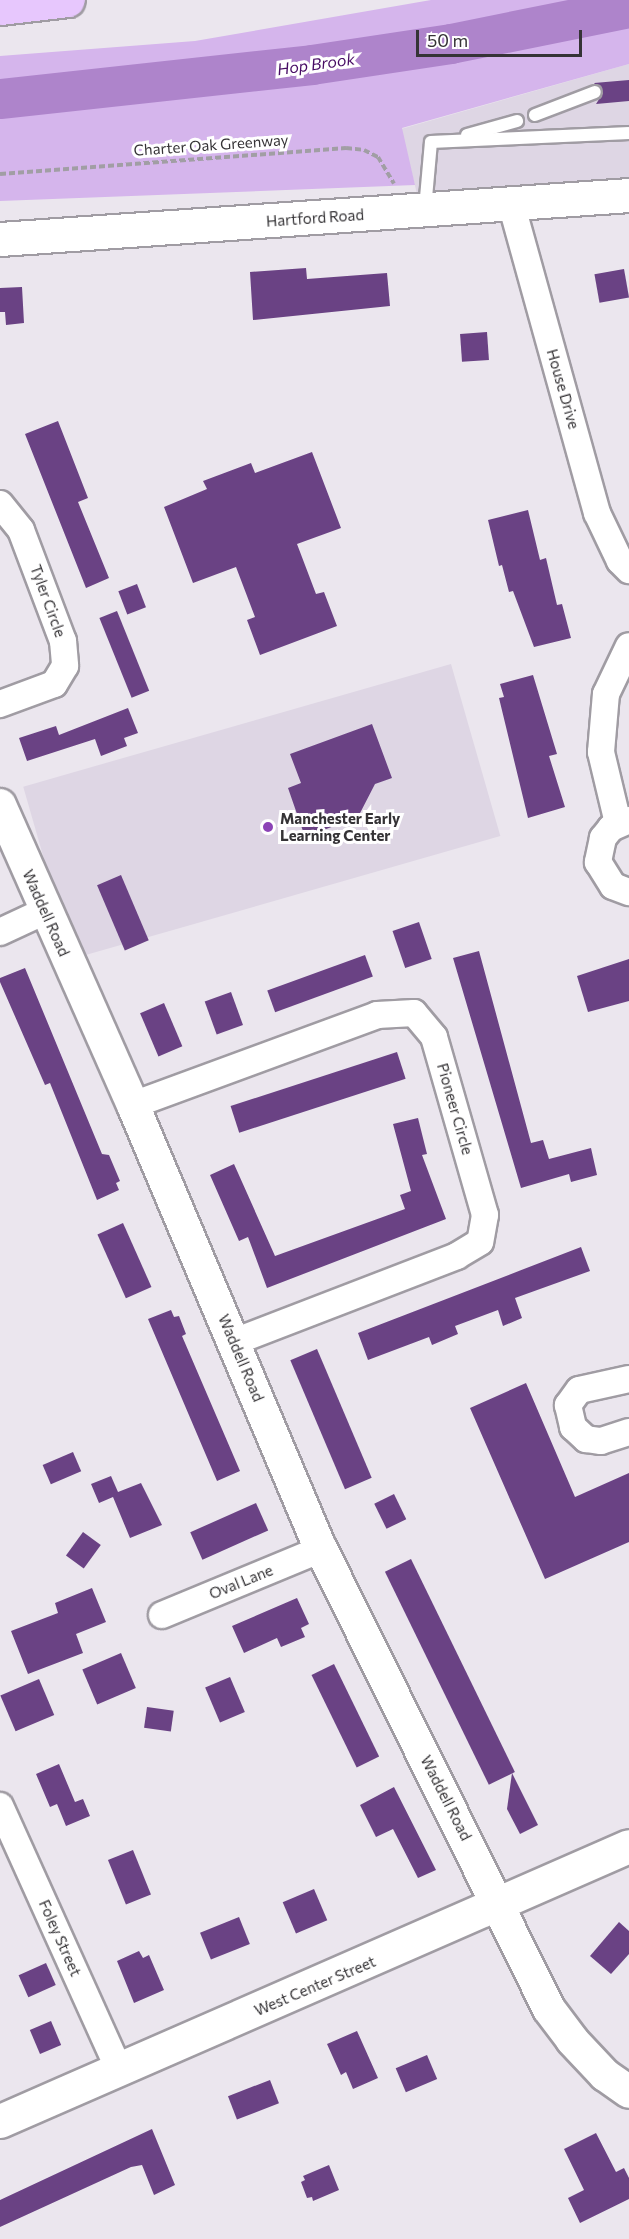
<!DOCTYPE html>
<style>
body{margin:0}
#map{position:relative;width:629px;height:2239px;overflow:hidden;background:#ebe6ee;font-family:Commissioner,sans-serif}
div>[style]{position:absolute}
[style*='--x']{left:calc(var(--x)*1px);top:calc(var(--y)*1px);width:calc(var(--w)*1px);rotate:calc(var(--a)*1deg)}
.built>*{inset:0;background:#ded6e4;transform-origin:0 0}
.green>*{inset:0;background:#d5b5ec}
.river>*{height:40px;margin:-20px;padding:0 20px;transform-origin:20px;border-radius:20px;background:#ae84cb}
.building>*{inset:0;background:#6a4284;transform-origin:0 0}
.path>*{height:4px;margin-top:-2px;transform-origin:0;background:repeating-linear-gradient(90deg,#a19ea4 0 6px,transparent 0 9px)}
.roads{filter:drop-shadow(2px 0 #a09ca3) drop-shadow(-2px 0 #a09ca3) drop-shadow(0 2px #a09ca3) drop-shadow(0 -2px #a09ca3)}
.service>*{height:12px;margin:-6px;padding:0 6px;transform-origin:6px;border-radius:6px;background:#fff}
.minor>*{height:26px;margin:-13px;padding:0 13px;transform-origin:13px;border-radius:13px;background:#fff}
.tertiary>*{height:32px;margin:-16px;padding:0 16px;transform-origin:16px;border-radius:16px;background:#fff}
.secondary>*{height:33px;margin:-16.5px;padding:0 16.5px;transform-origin:16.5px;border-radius:16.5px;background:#fff}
.motorway>*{height:33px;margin:-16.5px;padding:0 16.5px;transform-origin:16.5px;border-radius:16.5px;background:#e7c7fd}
.dots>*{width:16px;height:16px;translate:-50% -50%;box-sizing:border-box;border:3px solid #fff;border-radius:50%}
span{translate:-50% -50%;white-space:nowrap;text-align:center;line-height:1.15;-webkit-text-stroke:6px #fff;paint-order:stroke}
.street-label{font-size:15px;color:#353336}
.poi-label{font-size:15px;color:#353336;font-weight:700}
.left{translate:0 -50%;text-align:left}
.water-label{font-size:16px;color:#470c64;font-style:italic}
.scale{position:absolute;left:416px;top:30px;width:166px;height:27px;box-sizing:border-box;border:3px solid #353336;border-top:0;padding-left:8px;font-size:18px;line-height:21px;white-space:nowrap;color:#353336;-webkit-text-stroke:4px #fff;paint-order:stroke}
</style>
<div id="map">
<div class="built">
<i style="clip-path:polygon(629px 64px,629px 182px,418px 198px,401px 129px)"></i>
<i style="left:451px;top:664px;width:179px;height:445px;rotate:74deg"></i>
</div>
<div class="green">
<i style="clip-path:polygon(431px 0,629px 0,629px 64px,402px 128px,415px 185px,0 201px,0 56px,195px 41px)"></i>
</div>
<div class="river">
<i style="--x:0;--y:99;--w:314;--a:-6.2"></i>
<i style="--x:312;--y:65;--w:141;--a:-8.6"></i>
<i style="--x:451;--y:44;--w:182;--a:-11.4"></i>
</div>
<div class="building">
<i style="clip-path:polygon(629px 80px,629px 101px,596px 104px,603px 93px,594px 83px)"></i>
<i style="clip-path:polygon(306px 268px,307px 279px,387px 273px,390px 306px,253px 320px,250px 272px)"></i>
<i style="left:624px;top:269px;width:29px;height:30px;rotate:80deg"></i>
<i style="clip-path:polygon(22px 287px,24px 323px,6px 325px,5px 312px,0 312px,0 288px)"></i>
<i style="left:487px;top:332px;width:28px;height:27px;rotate:86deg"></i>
<i style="clip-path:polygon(58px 421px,88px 498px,78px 502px,109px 578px,86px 588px,25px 434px)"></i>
<i style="clip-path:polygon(312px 452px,341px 528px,297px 544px,316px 594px,324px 592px,337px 626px,260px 655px,247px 620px,255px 617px,236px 567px,193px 583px,164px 507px,207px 489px,203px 481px,251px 463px,255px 473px)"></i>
<i style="clip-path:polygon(528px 510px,540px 560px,546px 558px,557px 605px,562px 604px,571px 638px,534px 647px,513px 591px,509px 592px,502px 565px,499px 566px,488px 520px)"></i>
<i style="left:137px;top:584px;width:25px;height:20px;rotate:69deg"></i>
<i style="left:117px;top:611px;width:86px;height:19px;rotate:68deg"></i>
<i style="clip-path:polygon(533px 675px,557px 754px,549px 756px,565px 807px,528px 818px,499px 698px,504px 697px,500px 684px)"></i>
<i style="clip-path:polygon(128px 708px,138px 733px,124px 738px,127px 746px,101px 756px,95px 739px,27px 761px,19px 738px,56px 726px,59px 735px)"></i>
<i style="clip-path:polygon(372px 724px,392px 778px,375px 784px,358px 817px,305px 837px,288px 788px,301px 783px,290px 754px)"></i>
<i style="left:121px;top:875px;width:71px;height:26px;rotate:67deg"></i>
<i style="left:419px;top:922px;width:39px;height:28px;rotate:71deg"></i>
<i style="clip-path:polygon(479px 951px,531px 1143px,543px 1140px,549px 1159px,591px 1148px,597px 1175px,571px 1182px,569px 1174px,521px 1188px,453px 958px)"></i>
<i style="left:365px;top:955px;width:23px;height:104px;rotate:70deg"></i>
<i style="clip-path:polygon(629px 959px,629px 1001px,588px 1012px,577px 976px)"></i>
<i style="clip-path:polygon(25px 968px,102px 1154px,109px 1155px,120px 1181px,116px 1183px,119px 1190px,97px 1200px,50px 1083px,45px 1085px,0 982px,0 978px)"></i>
<i style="left:231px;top:992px;width:35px;height:28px;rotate:70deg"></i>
<i style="left:164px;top:1003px;width:47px;height:26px;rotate:67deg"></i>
<i style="left:397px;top:1052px;width:28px;height:175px;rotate:72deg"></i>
<i style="clip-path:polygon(418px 1118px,427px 1154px,422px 1155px,446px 1219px,267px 1288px,248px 1237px,239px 1241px,210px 1175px,234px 1164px,275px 1256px,405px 1209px,400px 1195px,411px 1191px,393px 1124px)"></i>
<i style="left:123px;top:1223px;width:70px;height:28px;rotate:66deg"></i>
<i style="clip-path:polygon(581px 1247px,590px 1271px,515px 1298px,522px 1318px,503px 1326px,498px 1310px,455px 1326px,458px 1334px,432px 1345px,429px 1337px,368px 1360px,358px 1333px)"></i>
<i style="clip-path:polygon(171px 1310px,174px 1317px,179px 1316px,186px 1334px,182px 1336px,240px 1471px,217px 1481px,148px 1319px)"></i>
<i style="left:317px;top:1349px;width:140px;height:29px;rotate:67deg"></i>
<i style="clip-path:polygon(526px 1383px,575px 1497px,629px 1473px,629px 1542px,545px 1579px,470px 1408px)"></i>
<i style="left:73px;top:1452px;width:21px;height:33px;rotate:67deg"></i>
<i style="clip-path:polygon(111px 1476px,118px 1492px,141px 1483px,162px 1525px,130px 1538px,113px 1497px,99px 1503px,91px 1484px)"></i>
<i style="left:394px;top:1494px;width:28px;height:22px;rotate:64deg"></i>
<i style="left:256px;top:1503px;width:30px;height:72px;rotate:66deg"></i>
<i style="left:83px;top:1532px;width:22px;height:29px;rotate:36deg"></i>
<i style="left:411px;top:1559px;width:237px;height:29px;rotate:64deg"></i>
<i style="clip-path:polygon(92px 1588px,106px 1622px,76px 1634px,83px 1653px,28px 1674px,11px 1631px,58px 1613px,55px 1603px)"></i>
<i style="clip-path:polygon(297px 1598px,309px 1624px,301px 1628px,305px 1637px,281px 1647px,277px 1638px,244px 1653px,232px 1626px)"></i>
<i style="left:121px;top:1653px;width:38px;height:42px;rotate:67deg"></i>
<i style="left:334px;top:1664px;width:103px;height:25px;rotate:64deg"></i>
<i style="left:230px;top:1677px;width:38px;height:27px;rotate:67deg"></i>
<i style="left:39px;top:1679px;width:39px;height:42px;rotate:67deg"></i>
<i style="left:147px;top:1707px;width:27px;height:21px;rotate:8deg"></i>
<i style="clip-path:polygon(59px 1764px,75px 1802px,83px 1799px,90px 1816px,66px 1826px,57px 1804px,50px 1807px,36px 1774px)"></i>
<i style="clip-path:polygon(512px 1773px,538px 1825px,520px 1834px,507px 1809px)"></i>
<i style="clip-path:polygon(394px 1787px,436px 1870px,418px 1878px,393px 1829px,376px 1837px,360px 1805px)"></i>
<i style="left:133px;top:1850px;width:48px;height:27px;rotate:68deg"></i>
<i style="left:314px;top:1889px;width:34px;height:34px;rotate:67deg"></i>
<i style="left:239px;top:1917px;width:29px;height:42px;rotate:68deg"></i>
<i style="clip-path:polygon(619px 1922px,629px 1931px,629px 1954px,611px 1974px,590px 1956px)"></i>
<i style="clip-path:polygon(139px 1951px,143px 1958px,149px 1955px,164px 1990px,134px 2003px,117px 1961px)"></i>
<i style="left:46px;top:1963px;width:24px;height:30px;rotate:66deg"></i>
<i style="left:51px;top:2021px;width:26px;height:23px;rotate:67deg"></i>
<i style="clip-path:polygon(357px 2031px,378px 2078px,353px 2089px,346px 2072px,341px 2075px,327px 2044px)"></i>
<i style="left:427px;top:2055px;width:26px;height:34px;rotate:67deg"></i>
<i style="left:270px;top:2080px;width:25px;height:45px;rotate:69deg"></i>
<i style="clip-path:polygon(152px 2129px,175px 2185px,154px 2195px,142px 2165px,131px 2167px,0 2227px,0 2200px)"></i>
<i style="clip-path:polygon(596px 2133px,616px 2172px,624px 2168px,629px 2178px,629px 2199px,580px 2223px,568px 2198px,584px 2190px,564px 2149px)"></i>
<i style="clip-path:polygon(329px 2165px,339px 2190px,313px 2201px,312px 2197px,307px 2198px,301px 2182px,305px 2180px,303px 2176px)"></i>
</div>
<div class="path">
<i style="--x:0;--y:174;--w:347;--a:-4.3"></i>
<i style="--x:346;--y:148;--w:18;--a:6"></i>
<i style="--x:364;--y:150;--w:16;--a:27"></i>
<i style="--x:378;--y:157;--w:31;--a:59"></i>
</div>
<div class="roads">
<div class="service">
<i style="--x:535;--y:115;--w:64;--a:-21"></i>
<i style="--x:467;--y:135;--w:52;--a:-15.6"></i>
<i style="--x:425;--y:209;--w:67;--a:-84.9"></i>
<i style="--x:431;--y:142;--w:198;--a:-2.6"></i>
</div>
<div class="minor">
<i style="--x:511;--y:203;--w:322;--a:74.5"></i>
<i style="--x:597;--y:513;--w:53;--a:64.4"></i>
<i style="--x:620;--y:561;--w:13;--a:45"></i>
<i style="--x:0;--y:504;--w:33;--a:51"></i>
<i style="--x:21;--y:530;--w:119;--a:69.3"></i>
<i style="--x:63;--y:641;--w:25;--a:85"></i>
<i style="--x:65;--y:666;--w:21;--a:121"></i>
<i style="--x:54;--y:684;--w:58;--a:159.7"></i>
<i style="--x:629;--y:820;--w:20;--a:156"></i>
<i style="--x:611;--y:828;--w:13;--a:129"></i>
<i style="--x:603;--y:838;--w:25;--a:102"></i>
<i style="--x:598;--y:862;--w:28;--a:58"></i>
<i style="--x:613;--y:886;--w:17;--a:21"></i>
<i style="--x:618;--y:823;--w:73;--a:-103.5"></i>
<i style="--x:601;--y:752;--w:58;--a:-85.1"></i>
<i style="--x:606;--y:694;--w:53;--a:-64.4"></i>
<i style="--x:0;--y:932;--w:50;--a:-25"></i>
<i style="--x:133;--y:1105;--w:260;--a:-20.2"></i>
<i style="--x:377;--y:1015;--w:37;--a:-3"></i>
<i style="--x:414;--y:1013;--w:31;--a:50"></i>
<i style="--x:434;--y:1037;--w:185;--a:74"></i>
<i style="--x:485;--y:1215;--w:27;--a:100"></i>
<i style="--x:480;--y:1242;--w:27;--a:149"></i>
<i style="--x:457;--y:1256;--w:239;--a:158.9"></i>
<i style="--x:629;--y:1379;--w:51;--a:167.6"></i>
<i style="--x:579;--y:1390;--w:19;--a:126"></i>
<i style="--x:568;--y:1405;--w:23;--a:77"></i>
<i style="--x:573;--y:1427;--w:18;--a:43"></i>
<i style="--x:586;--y:1439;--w:15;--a:8"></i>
<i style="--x:601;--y:1441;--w:29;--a:-18"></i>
<i style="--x:162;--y:1615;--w:172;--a:-22.5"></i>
<i style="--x:0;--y:1806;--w:290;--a:65.7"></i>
</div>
<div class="tertiary">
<i style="--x:0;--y:805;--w:328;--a:66.1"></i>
<i style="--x:133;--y:1105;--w:482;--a:67.1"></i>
<i style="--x:321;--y:1549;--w:513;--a:63.63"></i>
<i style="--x:549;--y:2009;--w:39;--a:53"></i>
<i style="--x:572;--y:2040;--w:48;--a:46.7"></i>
<i style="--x:605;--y:2075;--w:29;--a:35"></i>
</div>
<div class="secondary">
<i style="--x:0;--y:239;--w:631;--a:-4"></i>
<i style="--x:0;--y:2121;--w:686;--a:-23.62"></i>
</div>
<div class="motorway">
<i style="--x:0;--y:8;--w:68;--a:-6.7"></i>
</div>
</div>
<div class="dots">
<i style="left:268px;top:827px;background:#8c43b6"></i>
</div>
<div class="street-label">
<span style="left:211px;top:145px;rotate:-4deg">Charter Oak Greenway</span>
<span style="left:315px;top:218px;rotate:-4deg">Hartford Road</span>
<span style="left:563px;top:389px;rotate:74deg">House Drive</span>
<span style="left:48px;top:601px;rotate:70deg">Tyler Circle</span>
<span style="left:46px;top:913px;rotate:66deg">Waddell Road</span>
<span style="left:455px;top:1109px;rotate:74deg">Pioneer Circle</span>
<span style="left:241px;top:1358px;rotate:67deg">Waddell Road</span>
<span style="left:241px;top:1582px;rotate:-22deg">Oval Lane</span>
<span style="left:446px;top:1798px;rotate:63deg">Waddell Road</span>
<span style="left:60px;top:1938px;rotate:66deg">Foley Street</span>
<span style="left:315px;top:1986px;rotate:-23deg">West Center Street</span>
</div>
<div class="poi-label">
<span class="left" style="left:280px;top:827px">Manchester Early<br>Learning Center</span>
</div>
<div class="water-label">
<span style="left:316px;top:64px;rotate:-8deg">Hop Brook</span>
</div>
<div class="scale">50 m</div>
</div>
